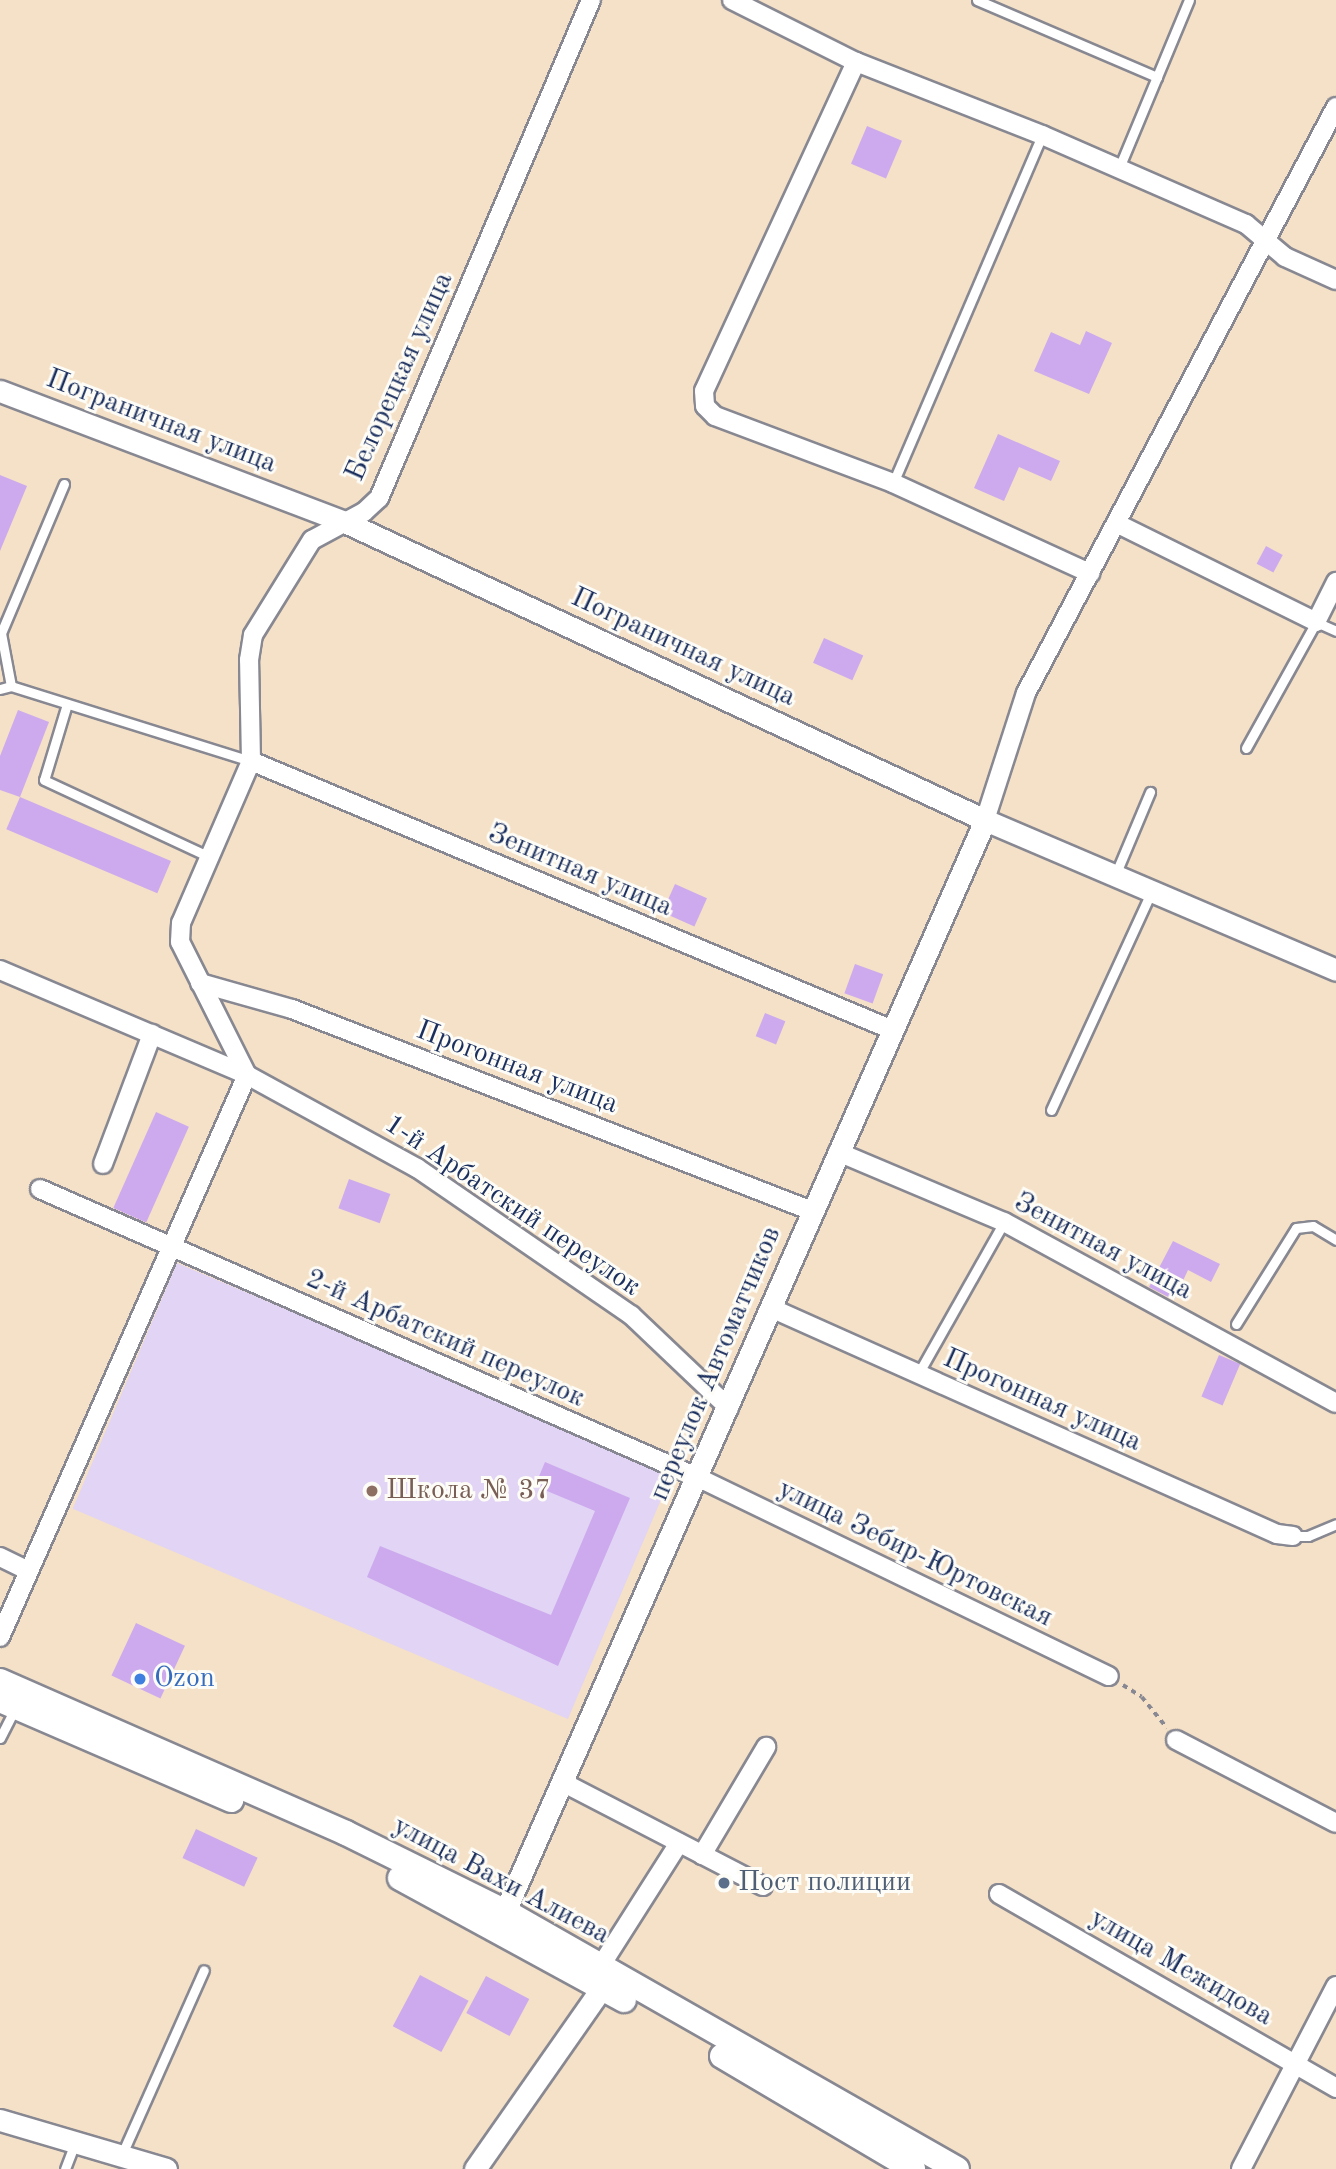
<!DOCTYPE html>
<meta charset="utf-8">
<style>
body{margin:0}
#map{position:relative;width:1336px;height:2169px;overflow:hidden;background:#f5e1c7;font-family:"Old Standard TT",serif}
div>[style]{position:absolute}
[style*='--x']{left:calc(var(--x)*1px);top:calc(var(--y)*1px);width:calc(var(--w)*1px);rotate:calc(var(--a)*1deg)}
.built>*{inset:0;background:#e1d4f4;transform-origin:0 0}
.building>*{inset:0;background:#cdaaee;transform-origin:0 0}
.path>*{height:3.5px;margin-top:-1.75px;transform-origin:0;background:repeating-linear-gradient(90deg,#888892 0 5px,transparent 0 10px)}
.roads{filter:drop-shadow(2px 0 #888892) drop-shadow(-2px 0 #888892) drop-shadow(0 2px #888892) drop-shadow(0 -2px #888892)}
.service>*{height:9px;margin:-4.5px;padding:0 4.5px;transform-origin:4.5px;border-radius:4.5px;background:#fff}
.minor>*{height:18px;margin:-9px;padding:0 9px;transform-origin:9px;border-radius:9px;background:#fff}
.tertiary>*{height:21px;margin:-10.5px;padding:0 10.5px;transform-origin:10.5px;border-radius:10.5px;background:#fff}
.secondary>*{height:24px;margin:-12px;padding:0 12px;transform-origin:12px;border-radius:12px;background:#fff}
.dots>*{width:19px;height:19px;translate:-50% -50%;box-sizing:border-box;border:4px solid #fdfcf7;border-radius:50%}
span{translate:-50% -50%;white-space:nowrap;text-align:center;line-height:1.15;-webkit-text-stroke:6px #fdfcf7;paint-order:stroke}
.street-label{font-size:28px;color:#1b2f5e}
.education-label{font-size:28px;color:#785e54}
.left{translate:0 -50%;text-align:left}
.shop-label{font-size:28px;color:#366cbe}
.service-label{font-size:28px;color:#4e5e75}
</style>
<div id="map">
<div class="built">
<i style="left:177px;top:1263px;width:538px;height:267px;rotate:23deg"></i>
</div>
<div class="building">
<i style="left:867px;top:126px;width:38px;height:41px;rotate:23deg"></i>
<i style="clip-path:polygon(1086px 331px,1112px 343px,1089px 394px,1034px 371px,1051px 332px,1080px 345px)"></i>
<i style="clip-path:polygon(998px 434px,1060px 461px,1051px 481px,1019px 467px,1004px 501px,974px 488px)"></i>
<i style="clip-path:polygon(0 475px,27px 486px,0 551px)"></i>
<i style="left:1266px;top:546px;width:19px;height:20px;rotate:28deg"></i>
<i style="left:824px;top:638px;width:43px;height:27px;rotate:24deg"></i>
<i style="clip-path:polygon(18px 710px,49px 722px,20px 797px,0 790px,0 756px)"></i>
<i style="left:20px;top:797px;width:164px;height:35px;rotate:23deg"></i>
<i style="left:675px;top:884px;width:35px;height:31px;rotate:24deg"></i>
<i style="left:855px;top:964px;width:30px;height:31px;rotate:20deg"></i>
<i style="left:765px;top:1013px;width:22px;height:25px;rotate:22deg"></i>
<i style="left:156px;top:1112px;width:36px;height:105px;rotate:24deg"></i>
<i style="left:349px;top:1179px;width:44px;height:31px;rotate:20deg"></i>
<i style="clip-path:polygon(1173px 1241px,1220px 1264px,1211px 1282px,1188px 1270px,1174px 1300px,1149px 1287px)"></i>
<i style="left:1219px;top:1355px;width:23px;height:45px;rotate:23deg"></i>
<i style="clip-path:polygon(545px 1462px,630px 1498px,558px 1666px,367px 1577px,380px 1546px,551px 1615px,595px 1511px,535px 1486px)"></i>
<i style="left:136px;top:1623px;width:54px;height:58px;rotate:25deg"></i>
<i style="left:196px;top:1829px;width:68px;height:32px;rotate:25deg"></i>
<i style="left:420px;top:1975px;width:55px;height:58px;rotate:28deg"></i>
<i style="left:486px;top:1976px;width:49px;height:42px;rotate:28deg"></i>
</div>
<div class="path">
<i style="--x:1123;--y:1685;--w:22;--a:32"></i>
<i style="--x:1142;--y:1697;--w:40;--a:51"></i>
</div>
<div class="roads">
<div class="service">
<i style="--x:977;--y:0;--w:196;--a:23.2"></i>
<i style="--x:1119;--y:168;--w:182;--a:-67.4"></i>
<i style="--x:893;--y:483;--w:379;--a:-66.8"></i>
<i style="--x:64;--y:484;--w:162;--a:112.9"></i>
<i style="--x:1;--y:633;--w:54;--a:79.3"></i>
<i style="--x:11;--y:686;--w:251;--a:17.4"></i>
<i style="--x:0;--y:689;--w:11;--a:-15"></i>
<i style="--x:67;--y:704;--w:79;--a:106.8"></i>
<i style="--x:44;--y:780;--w:183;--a:24.9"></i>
<i style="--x:1246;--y:748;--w:144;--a:-60.9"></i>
<i style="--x:1316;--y:622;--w:22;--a:24"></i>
<i style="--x:1116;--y:873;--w:88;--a:-67.2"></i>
<i style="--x:1051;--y:1110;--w:242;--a:-65.3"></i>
<i style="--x:1236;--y:1324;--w:113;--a:-58"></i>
<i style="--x:1296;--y:1228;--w:17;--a:-7"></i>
<i style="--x:1313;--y:1226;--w:27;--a:31"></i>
<i style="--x:918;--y:1374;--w:175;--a:-60.5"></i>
<i style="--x:1293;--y:1536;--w:15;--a:0"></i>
<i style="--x:1308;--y:1536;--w:30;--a:-23"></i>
<i style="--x:0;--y:1738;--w:34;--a:-63"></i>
<i style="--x:122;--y:2154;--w:201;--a:-66"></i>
<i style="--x:65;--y:2169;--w:26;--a:-69"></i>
</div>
<div class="minor">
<i style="--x:732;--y:0;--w:139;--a:26.6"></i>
<i style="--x:856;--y:62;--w:200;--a:21.4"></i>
<i style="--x:1042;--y:135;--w:223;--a:23.6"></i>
<i style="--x:1246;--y:224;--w:51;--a:40.2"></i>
<i style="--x:1285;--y:257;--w:56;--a:24.3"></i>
<i style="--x:856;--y:62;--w:362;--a:114.8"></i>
<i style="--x:704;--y:391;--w:15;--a:86"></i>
<i style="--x:705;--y:406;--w:14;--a:45"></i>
<i style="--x:715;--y:416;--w:190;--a:20.6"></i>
<i style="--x:893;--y:483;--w:217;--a:24.6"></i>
<i style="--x:1116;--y:523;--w:223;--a:26.3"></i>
<i style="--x:1316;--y:622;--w:45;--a:-63.4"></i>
<i style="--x:251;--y:761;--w:693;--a:22.75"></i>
<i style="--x:985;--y:820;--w:133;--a:-72.1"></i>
<i style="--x:1026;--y:693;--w:663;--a:-62.12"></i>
<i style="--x:0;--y:970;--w:268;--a:23"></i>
<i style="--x:247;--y:1075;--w:194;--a:28.7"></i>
<i style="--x:417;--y:1168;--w:260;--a:34.5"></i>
<i style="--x:631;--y:1315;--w:135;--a:43.5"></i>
<i style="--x:200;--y:983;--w:96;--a:15.8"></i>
<i style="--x:292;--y:1009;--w:558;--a:21.23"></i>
<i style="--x:247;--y:1075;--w:149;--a:-116.7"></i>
<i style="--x:180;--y:942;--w:19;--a:-87"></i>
<i style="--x:181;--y:923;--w:176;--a:-66.6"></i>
<i style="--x:251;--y:761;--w:101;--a:-91.1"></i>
<i style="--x:249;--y:660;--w:25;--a:-81"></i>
<i style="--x:253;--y:635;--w:112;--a:-58.2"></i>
<i style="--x:312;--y:540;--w:59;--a:-28.3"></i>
<i style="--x:364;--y:512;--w:21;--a:-43"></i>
<i style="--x:379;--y:498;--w:541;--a:-66.94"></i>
<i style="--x:838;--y:1152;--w:180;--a:22.9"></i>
<i style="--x:1004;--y:1222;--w:378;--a:28.6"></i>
<i style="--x:103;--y:1164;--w:139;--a:-69.3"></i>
<i style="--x:40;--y:1189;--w:720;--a:23.68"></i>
<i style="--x:699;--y:1478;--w:455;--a:25.8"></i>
<i style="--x:771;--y:1308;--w:554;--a:24.07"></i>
<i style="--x:1277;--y:1534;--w:16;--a:7"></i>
<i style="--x:0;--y:1557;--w:32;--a:26"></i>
<i style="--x:0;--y:1637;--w:614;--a:-66.27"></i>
<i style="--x:1176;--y:1740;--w:180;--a:27.4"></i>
<i style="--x:564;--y:1783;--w:224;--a:27.4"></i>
<i style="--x:702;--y:1855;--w:126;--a:-59.3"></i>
<i style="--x:999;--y:1894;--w:389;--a:29.9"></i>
<i style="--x:600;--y:1967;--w:147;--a:-57.5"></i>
<i style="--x:1241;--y:2169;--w:206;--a:-62.6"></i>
</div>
<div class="tertiary">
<i style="--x:0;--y:391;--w:369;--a:20.8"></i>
<i style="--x:345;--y:522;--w:706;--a:24.97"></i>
<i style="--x:985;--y:820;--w:382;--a:23.1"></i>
<i style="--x:498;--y:1927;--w:1209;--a:-66.25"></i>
<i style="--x:0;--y:2120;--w:173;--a:16.4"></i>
<i style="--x:475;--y:2169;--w:236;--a:-55"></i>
</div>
<div class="secondary">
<i style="--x:0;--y:1681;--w:378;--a:23.7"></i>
<i style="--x:346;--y:1833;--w:178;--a:26.3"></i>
<i style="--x:506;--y:1912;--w:519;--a:29.68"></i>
<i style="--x:0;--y:1700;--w:252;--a:23.4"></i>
<i style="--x:400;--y:1878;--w:255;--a:28.6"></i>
<i style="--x:722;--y:2056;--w:222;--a:30.6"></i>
</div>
</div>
<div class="dots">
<i style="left:372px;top:1491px;background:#8d6e63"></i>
<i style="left:140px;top:1679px;background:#3f7fe0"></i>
<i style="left:724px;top:1883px;background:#5c6f8a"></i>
</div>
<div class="street-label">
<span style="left:400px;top:377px;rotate:-66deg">Белорецкая улица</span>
<span style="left:161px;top:422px;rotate:21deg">Пограничная улица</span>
<span style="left:683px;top:648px;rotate:25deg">Пограничная улица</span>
<span style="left:580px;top:871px;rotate:23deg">Зенитная улица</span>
<span style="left:517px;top:1068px;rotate:21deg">Прогонная улица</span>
<span style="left:512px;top:1206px;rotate:34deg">1-й Арбатский переулок</span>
<span style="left:1103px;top:1247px;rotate:28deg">Зенитная улица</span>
<span style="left:445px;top:1339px;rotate:24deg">2-й Арбатский переулок</span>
<span style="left:716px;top:1364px;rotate:-67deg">переулок Автоматчиков</span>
<span style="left:1042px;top:1401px;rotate:24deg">Прогонная улица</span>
<span style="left:915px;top:1554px;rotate:26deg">улица Зебир-Юртовская</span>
<span style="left:501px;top:1881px;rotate:28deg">улица Вахи Алиева</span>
<span style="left:1181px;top:1968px;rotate:30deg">улица Межидова</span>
</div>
<div class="education-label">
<span class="left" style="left:386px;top:1491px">Школа № 37</span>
</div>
<div class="shop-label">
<span class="left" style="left:154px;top:1679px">Ozon</span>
</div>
<div class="service-label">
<span class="left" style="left:738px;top:1883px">Пост полиции</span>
</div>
</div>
